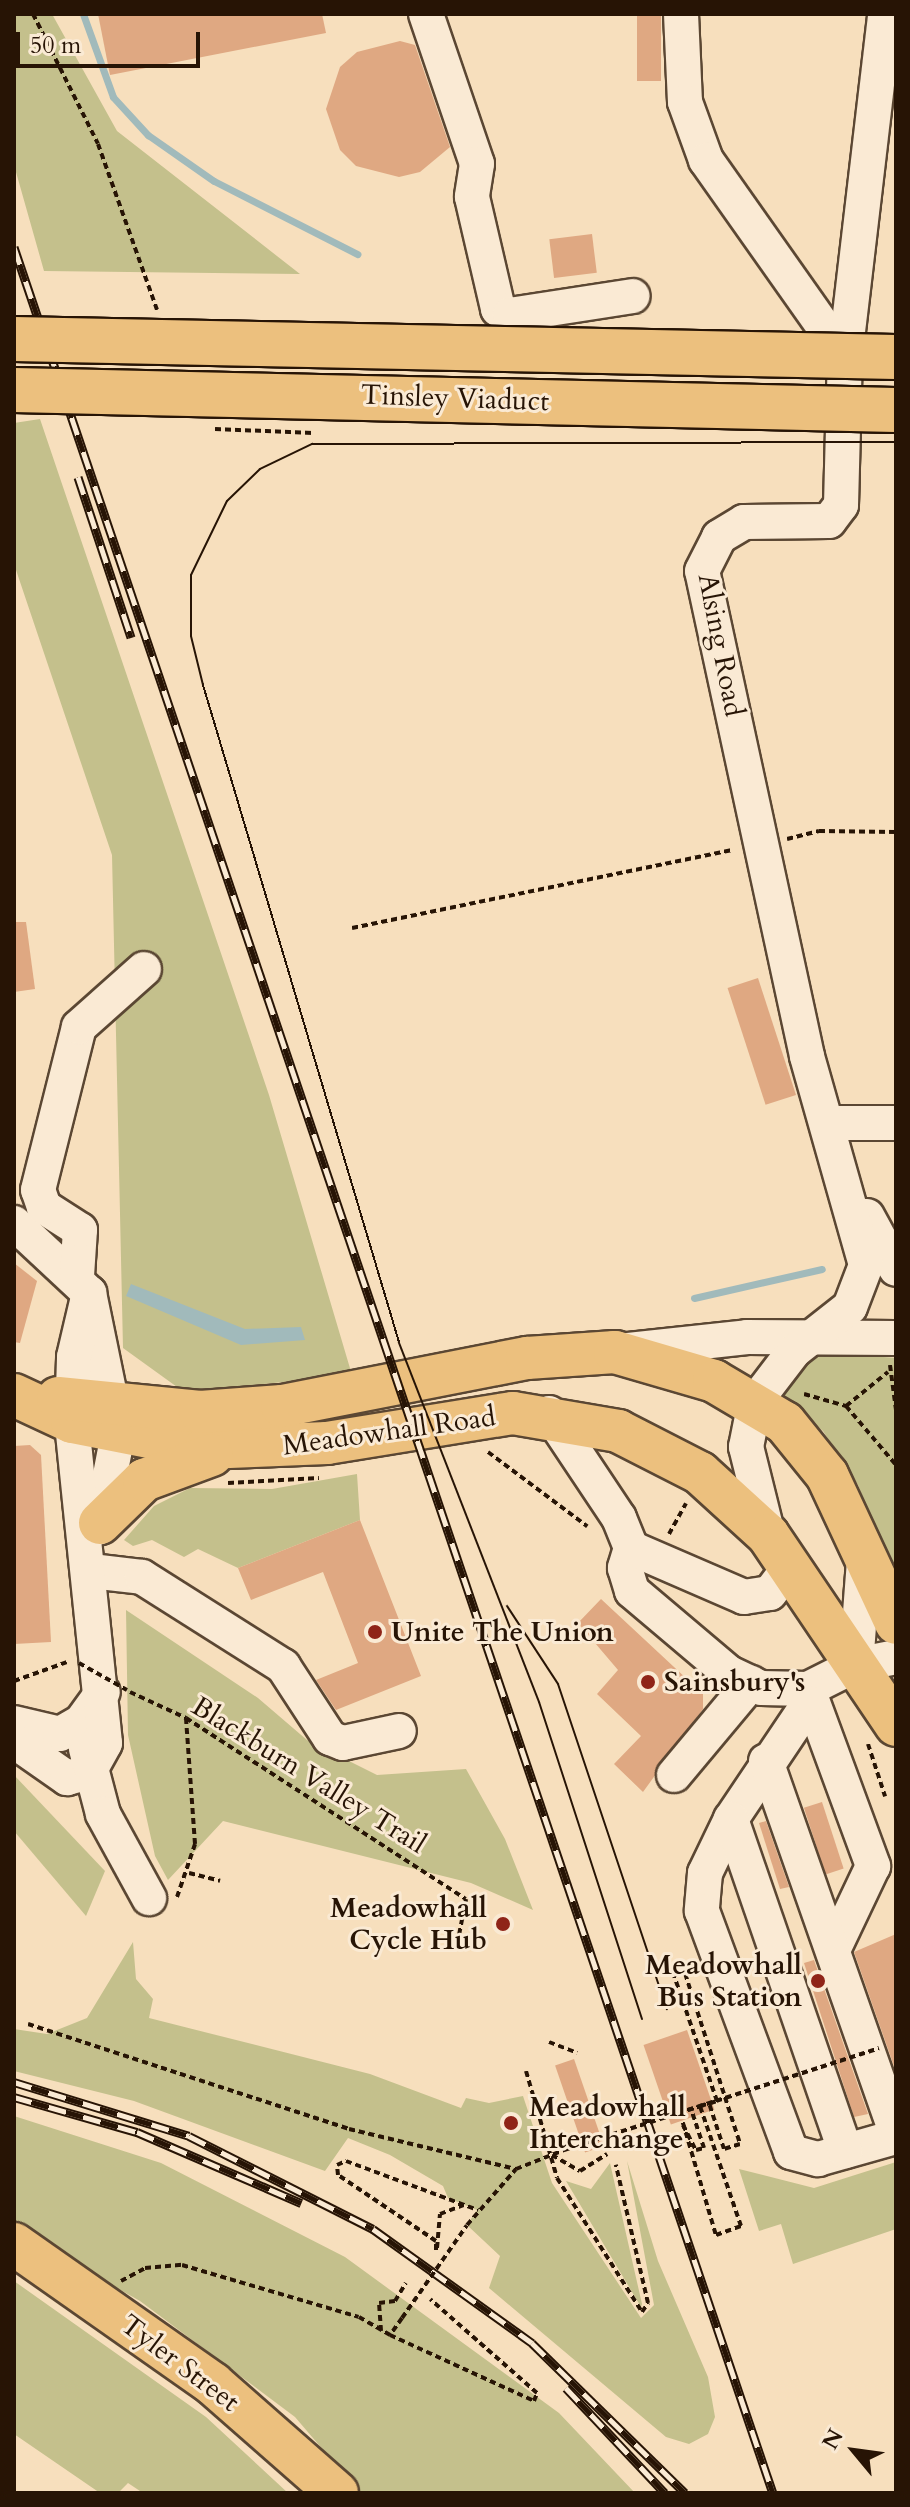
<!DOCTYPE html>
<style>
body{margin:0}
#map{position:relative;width:910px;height:2507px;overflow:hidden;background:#f7dfbd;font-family:Cardo,serif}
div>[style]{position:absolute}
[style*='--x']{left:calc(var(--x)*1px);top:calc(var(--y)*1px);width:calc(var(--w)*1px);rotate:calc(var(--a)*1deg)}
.green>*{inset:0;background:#c4c08c}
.water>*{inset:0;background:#a1babb}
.stream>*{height:7px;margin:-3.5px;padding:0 3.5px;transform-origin:3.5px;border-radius:3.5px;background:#a1babb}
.building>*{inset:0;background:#dfa882;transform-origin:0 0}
.path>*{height:4px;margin-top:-2px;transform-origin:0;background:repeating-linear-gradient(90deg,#271405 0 6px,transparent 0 10px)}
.roads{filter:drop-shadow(2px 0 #5b4733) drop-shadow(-2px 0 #5b4733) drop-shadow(0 2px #5b4733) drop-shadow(0 -2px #5b4733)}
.minor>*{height:34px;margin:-17px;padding:0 17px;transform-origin:17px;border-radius:17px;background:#faead4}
.major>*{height:42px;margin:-21px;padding:0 21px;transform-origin:21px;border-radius:21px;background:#ecc07e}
.tram>*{height:2px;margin:-1px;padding:0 1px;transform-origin:1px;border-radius:1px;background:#271405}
.rail>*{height:9px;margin-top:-4.5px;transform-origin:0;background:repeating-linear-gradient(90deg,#faead4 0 18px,#271405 0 36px);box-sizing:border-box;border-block:2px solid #271405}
.path-bridge>*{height:4px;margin-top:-2px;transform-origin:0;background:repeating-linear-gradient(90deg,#271405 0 6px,transparent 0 10px)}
.bridges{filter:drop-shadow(2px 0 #271405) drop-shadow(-2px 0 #271405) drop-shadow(0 2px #271405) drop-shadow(0 -2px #271405)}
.highway-bridge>*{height:44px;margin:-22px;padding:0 22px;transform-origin:22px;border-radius:22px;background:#ecc07e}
.dots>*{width:22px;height:22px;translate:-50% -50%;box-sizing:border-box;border:4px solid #faead4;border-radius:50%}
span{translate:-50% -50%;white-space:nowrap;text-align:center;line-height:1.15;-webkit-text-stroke:6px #faead4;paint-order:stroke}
.street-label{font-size:28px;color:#271405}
.poi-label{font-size:28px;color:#271405;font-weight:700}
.left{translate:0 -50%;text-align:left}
.right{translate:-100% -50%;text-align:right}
.frame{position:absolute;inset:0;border:16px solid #271405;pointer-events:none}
.north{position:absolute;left:814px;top:2411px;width:80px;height:80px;-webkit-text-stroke:6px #faead4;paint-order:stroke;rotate:299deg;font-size:22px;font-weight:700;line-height:32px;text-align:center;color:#271405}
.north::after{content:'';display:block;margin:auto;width:28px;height:36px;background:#271405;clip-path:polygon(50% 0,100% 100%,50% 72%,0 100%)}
.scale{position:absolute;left:16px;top:32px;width:184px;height:36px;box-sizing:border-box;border:4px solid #271405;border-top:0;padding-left:10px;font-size:24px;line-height:28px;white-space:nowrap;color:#271405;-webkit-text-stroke:6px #faead4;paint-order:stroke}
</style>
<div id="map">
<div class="green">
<i style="clip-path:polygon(14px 14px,52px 14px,117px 131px,300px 274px,44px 271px,14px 165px)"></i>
<i style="clip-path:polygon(40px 419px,269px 1095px,352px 1375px,184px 1392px,123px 1348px,112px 855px,14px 564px,14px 423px)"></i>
<i style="clip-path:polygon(823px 1352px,896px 1358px,896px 1580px,858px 1485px,823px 1431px,777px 1392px)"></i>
<i style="clip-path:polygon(357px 1474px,360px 1520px,238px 1568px,198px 1549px,184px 1557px,152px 1540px,133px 1546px,124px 1540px,154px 1506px,190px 1488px,272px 1489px)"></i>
<i style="clip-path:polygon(126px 1610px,258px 1698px,307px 1740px,377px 1775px,466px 1769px,505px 1839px,533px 1910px,471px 1883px,223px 1821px,168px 1880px,155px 1856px,128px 1735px)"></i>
<i style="clip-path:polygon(14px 1775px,105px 1871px,86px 1916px,14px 1831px)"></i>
<i style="clip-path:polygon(133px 1942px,136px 1979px,153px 1999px,149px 2018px,370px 2074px,461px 2108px,466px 2098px,489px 2103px,523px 2096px,552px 2183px,641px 2318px,654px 2305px,627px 2161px,658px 2261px,708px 2377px,715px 2417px,708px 2434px,689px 2444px,666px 2437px,489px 2288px,500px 2256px,467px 2225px,477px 2210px,448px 2198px,443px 2186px,390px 2155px,348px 2138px,325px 2171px,134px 2101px,14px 2071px,14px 2029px,47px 2034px,87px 2018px)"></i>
<i style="clip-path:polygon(14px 2116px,161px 2163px,345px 2257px,559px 2413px,635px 2493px,360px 2493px,295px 2417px,140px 2301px,14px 2230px)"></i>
<i style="clip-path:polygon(896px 2162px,896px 2229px,793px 2264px,781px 2224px,759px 2231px,739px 2169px,814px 2188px)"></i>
<i style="clip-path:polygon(610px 2163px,642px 2304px,641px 2307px,566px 2181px,591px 2189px)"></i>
<i style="clip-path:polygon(14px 2281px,206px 2417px,288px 2493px,143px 2493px,128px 2483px,118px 2493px,100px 2493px,14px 2434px)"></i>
</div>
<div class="water">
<i style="clip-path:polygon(131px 1284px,245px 1329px,301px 1327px,305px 1340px,241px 1345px,126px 1296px)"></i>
</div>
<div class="stream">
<i style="--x:83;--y:14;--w:88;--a:70.1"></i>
<i style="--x:113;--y:97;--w:52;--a:47.4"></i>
<i style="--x:148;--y:135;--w:80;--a:34.9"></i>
<i style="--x:214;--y:181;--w:161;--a:27"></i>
<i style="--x:694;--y:1298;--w:131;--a:-12.8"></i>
</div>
<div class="building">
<i style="clip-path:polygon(98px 14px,322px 14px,326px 33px,110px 75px)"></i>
<i style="left:637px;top:14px;width:24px;height:67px"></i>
<i style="clip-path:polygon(400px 41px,415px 45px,450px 147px,420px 172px,399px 177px,356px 166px,340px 150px,326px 109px,340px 67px,357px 52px)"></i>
<i style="left:592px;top:234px;width:39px;height:43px;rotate:83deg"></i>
<i style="clip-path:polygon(14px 922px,26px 922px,35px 989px,14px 992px)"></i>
<i style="left:758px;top:978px;width:123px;height:32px;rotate:72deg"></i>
<i style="clip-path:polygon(14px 1263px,37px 1281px,20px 1343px,14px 1342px)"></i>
<i style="clip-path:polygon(30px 1445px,41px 1455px,51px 1642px,14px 1644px,14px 1446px)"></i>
<i style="clip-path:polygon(360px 1520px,421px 1676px,336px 1710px,316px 1680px,358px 1663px,323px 1572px,251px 1600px,238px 1568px)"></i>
<i style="clip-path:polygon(601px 1599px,703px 1694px,703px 1709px,643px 1792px,614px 1764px,641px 1736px,597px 1694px,618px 1670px,578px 1623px)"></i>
<i style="left:822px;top:1802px;width:70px;height:19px;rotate:72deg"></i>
<i style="clip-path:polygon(766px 1821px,789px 1887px,780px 1889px,759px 1823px)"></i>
<i style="clip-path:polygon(896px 1934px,896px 2072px,854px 1952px)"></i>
<i style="clip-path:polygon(814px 1960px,868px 2114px,854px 2117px,804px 1963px)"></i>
<i style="left:687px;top:2030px;width:84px;height:46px;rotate:71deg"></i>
<i style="left:574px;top:2059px;width:92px;height:20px;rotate:71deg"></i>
</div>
<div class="path">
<i style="--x:33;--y:14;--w:145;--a:63.4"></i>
<i style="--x:98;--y:144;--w:176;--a:70.4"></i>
<i style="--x:215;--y:429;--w:98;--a:2.3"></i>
<i style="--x:787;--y:839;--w:33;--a:-14"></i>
<i style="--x:819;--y:831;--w:77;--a:0.7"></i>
<i style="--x:352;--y:928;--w:388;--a:-11.6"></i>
<i style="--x:890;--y:1365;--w:45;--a:82.4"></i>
<i style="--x:804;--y:1394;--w:44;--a:15.9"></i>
<i style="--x:846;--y:1406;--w:77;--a:49.7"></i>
<i style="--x:846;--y:1406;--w:54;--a:-39"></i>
<i style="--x:488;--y:1452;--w:124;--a:36.8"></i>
<i style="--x:228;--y:1483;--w:91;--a:-3.1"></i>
<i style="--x:669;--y:1534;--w:35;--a:-61"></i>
<i style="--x:14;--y:1681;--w:56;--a:-19.7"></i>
<i style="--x:130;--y:1692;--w:62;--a:24.9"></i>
<i style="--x:186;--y:1718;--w:333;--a:32.9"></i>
<i style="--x:466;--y:1899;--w:37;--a:101"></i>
<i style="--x:868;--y:1744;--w:55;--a:71.9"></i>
<i style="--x:189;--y:1873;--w:32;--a:14"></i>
<i style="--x:177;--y:1897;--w:56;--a:-71.2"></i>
<i style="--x:195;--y:1844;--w:126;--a:-94.1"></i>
<i style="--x:28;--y:2024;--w:338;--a:18.1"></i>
<i style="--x:349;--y:2129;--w:172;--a:13.5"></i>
<i style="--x:549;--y:2042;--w:30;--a:21"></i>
<i style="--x:526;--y:2071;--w:111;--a:73.8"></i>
<i style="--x:557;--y:2178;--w:159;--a:57.6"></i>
<i style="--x:642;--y:2312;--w:11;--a:-56"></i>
<i style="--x:648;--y:2303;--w:142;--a:-103.1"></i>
<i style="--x:680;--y:2113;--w:127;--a:73.6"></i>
<i style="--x:716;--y:2235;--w:27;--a:-20"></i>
<i style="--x:741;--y:2226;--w:127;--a:-108.9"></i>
<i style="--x:668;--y:2116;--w:34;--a:-17"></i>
<i style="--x:700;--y:2106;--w:18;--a:-16"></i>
<i style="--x:717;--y:2101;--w:142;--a:-108.9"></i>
<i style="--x:671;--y:1967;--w:11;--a:-15"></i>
<i style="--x:682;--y:1964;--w:189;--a:72.1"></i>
<i style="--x:740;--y:2144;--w:17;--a:163"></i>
<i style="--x:724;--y:2149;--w:48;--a:-108.1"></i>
<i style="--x:683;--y:2125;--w:28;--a:63"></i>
<i style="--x:696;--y:2150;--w:8;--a:-14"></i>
<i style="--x:704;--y:2148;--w:41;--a:-108.4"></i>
<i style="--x:552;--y:2155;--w:32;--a:30"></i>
<i style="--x:580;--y:2171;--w:32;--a:-32"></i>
<i style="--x:467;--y:2225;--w:74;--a:-48.8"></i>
<i style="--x:516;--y:2169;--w:52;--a:-21.6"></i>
<i style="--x:437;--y:2248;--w:34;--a:-85"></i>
<i style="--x:440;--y:2214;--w:25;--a:-21"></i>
<i style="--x:436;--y:2250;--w:9;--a:-90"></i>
<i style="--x:436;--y:2241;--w:118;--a:-146"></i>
<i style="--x:338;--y:2175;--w:10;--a:-96"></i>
<i style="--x:337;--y:2165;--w:10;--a:-24"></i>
<i style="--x:346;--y:2161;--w:141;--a:20.4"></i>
<i style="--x:121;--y:2281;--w:27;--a:-28"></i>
<i style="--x:145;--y:2268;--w:37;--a:-5"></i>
<i style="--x:182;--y:2265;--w:184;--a:16.4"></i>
<i style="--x:359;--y:2317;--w:36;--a:30"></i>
<i style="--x:402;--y:2318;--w:21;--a:125"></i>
<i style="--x:390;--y:2335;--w:158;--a:24.6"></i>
<i style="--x:534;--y:2401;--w:9;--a:-69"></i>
<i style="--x:537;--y:2393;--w:142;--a:-138.7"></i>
<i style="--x:381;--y:2331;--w:28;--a:-94"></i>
<i style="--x:379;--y:2303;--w:16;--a:-7"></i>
<i style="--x:395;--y:2301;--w:21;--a:-59"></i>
</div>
<div class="roads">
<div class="minor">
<i style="--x:426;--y:14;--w:158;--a:71.2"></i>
<i style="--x:477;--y:164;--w:33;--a:99"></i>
<i style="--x:472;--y:197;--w:115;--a:76.9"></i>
<i style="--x:498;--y:309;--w:13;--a:27"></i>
<i style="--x:510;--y:315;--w:124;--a:-8.8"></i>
<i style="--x:681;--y:14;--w:88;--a:87.4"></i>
<i style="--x:685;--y:102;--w:62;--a:70.1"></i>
<i style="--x:706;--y:160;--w:241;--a:54.8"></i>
<i style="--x:829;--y:1123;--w:67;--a:0"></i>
<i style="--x:867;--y:1216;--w:60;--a:61.3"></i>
<i style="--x:14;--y:1223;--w:103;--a:43"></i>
<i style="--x:89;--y:1293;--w:144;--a:78.4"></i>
<i style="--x:118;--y:1434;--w:95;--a:101"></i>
<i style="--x:77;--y:1276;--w:46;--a:-86.3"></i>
<i style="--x:80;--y:1230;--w:43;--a:-147.4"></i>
<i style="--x:44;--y:1207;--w:18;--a:-109"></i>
<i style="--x:38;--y:1190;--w:168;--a:-75.9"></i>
<i style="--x:79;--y:1027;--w:87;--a:-41.7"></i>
<i style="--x:619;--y:1351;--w:129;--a:-6.2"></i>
<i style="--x:747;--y:1337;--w:149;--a:0.4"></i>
<i style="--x:549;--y:1413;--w:126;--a:56.3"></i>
<i style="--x:619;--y:1518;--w:32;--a:68"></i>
<i style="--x:631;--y:1548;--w:21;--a:107"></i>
<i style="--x:625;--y:1568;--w:24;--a:73"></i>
<i style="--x:632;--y:1591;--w:127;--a:40.2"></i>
<i style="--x:729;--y:1673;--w:35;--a:25"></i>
<i style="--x:761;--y:1688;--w:47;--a:1.2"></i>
<i style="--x:808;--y:1689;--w:54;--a:-26.6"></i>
<i style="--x:856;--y:1665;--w:41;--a:-11.3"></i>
<i style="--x:768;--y:1535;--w:91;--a:-104"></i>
<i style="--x:746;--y:1447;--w:46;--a:-78.7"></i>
<i style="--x:755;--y:1402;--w:64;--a:-52.6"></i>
<i style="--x:794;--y:1351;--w:71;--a:-38.2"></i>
<i style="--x:850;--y:1307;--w:45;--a:-69.1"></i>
<i style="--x:866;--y:1265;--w:217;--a:-105.8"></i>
<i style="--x:807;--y:1056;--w:496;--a:-102.2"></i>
<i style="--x:702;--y:571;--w:38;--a:-63"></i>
<i style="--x:719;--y:537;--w:29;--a:-31"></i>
<i style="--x:744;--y:522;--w:85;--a:-0.7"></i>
<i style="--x:829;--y:521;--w:20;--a:-53"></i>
<i style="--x:841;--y:505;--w:148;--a:-88.5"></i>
<i style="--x:845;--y:357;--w:345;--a:-83.3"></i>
<i style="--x:631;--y:1548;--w:123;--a:23.4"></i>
<i style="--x:744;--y:1597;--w:26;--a:-9"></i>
<i style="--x:770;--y:1593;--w:34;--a:-53"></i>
<i style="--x:91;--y:1571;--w:51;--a:6.7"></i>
<i style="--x:142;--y:1577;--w:167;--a:32.3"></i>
<i style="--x:283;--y:1666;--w:86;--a:56.9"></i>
<i style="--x:330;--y:1738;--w:14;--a:21"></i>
<i style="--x:343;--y:1743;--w:57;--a:-12.1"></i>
<i style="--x:856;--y:1665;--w:103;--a:-85.6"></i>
<i style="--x:808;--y:1689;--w:189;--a:69.8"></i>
<i style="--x:873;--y:1866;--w:91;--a:115.4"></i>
<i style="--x:809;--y:1703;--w:140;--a:123.9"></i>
<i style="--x:731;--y:1819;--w:60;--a:115.7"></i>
<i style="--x:705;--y:1873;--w:38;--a:95"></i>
<i style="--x:702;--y:1911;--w:257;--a:69.7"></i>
<i style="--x:791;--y:2152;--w:28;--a:15"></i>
<i style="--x:818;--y:2159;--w:81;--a:-15.8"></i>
<i style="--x:14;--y:1723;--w:47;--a:13.4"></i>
<i style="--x:60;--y:1734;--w:24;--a:-30"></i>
<i style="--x:81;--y:1722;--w:37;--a:-54"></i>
<i style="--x:14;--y:1741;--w:65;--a:34.9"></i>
<i style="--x:67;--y:1778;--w:23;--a:-15"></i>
<i style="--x:89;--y:1772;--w:33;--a:-61"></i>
<i style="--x:105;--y:1743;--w:323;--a:-95.9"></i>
<i style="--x:72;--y:1422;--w:65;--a:-88.2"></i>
<i style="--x:74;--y:1357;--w:66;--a:-76.8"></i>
<i style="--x:86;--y:1749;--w:67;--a:75.3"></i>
<i style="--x:103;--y:1814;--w:96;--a:61.3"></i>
<i style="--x:766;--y:1761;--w:394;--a:70.7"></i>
<i style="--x:674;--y:1775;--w:120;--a:-50.1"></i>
<i style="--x:731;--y:1819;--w:351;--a:71"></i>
</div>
<div class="major">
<i style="--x:14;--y:1395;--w:64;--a:25"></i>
<i style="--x:72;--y:1422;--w:136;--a:11.1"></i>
<i style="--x:205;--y:1448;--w:122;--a:-2.3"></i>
<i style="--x:327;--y:1443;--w:188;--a:-9.2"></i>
<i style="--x:513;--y:1413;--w:107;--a:9.7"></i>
<i style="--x:618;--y:1431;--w:92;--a:27.1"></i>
<i style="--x:700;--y:1473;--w:92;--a:42.4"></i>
<i style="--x:768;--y:1535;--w:229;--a:56"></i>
<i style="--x:58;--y:1398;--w:143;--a:5.6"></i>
<i style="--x:200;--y:1412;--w:82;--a:-4.2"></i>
<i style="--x:282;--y:1406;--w:250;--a:-11.1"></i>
<i style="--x:527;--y:1358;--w:88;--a:-3.9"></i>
<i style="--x:615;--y:1352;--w:103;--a:16.3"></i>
<i style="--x:714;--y:1381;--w:82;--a:30.6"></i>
<i style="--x:785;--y:1423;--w:67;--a:51.1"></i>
<i style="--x:827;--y:1475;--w:163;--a:65"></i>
<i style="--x:100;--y:1523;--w:62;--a:-44.3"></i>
<i style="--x:144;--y:1480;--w:72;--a:-20.2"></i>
<i style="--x:14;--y:2244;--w:243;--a:35.1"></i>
<i style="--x:213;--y:2384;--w:165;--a:41.3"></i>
</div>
</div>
<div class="tram">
<i style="--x:507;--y:1606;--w:93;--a:56.8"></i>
<i style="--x:558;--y:1684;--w:343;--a:71.5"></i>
<i style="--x:642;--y:2019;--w:333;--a:-108"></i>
<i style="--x:539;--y:1702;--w:386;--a:-111.3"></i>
<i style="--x:399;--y:1342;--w:686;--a:-106.61"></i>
<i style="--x:203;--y:685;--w:50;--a:-103.8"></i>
<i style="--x:191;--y:636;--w:61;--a:-90"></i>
<i style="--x:191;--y:575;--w:82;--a:-64.1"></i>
<i style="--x:227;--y:501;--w:46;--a:-44.1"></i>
<i style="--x:260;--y:469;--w:58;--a:-25.7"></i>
<i style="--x:312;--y:444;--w:584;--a:-0.2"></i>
</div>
<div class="rail">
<i style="--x:14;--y:247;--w:2371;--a:71.33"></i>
<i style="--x:78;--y:477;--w:169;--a:71.7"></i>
<i style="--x:14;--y:2082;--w:183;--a:17.1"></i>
<i style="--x:189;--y:2136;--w:206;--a:26.8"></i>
<i style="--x:373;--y:2229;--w:196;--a:35.6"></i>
<i style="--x:532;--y:2343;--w:214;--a:44.4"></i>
<i style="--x:14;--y:2097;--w:128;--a:15.9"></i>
<i style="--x:137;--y:2132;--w:179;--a:23.4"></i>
<i style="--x:566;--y:2388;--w:144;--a:46.7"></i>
</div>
<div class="path-bridge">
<i style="--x:79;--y:1663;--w:55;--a:29.4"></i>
<i style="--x:564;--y:2150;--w:331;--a:-17.9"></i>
<i style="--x:402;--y:2318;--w:113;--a:-55"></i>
</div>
<div class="bridges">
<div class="highway-bridge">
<i style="--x:14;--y:339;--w:882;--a:1.17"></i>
<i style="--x:14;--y:390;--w:882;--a:1.3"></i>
</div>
</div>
<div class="dots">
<i style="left:375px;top:1632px;background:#8f2418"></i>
<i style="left:648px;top:1682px;background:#8f2418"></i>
<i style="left:503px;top:1924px;background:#8f2418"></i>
<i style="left:818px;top:1981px;background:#8f2418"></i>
<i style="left:511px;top:2123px;background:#8f2418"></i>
</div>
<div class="street-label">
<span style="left:455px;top:398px;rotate:2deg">Tinsley Viaduct</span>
<span style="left:721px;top:645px;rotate:79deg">Alsing Road</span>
<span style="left:389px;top:1431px;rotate:-8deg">Meadowhall Road</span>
<span style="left:309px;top:1775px;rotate:32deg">Blackburn Valley Trail</span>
<span style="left:180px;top:2363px;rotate:37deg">Tyler Street</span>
</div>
<div class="poi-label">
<span class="left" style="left:391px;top:1632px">Unite The Union</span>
<span class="left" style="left:664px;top:1682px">Sainsbury's</span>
<span class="right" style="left:487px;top:1924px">Meadowhall<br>Cycle Hub</span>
<span class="right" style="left:802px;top:1981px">Meadowhall<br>Bus Station</span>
<span class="left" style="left:529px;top:2123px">Meadowhall<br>Interchange</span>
</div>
<div class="frame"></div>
<div class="north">N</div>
<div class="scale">50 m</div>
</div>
